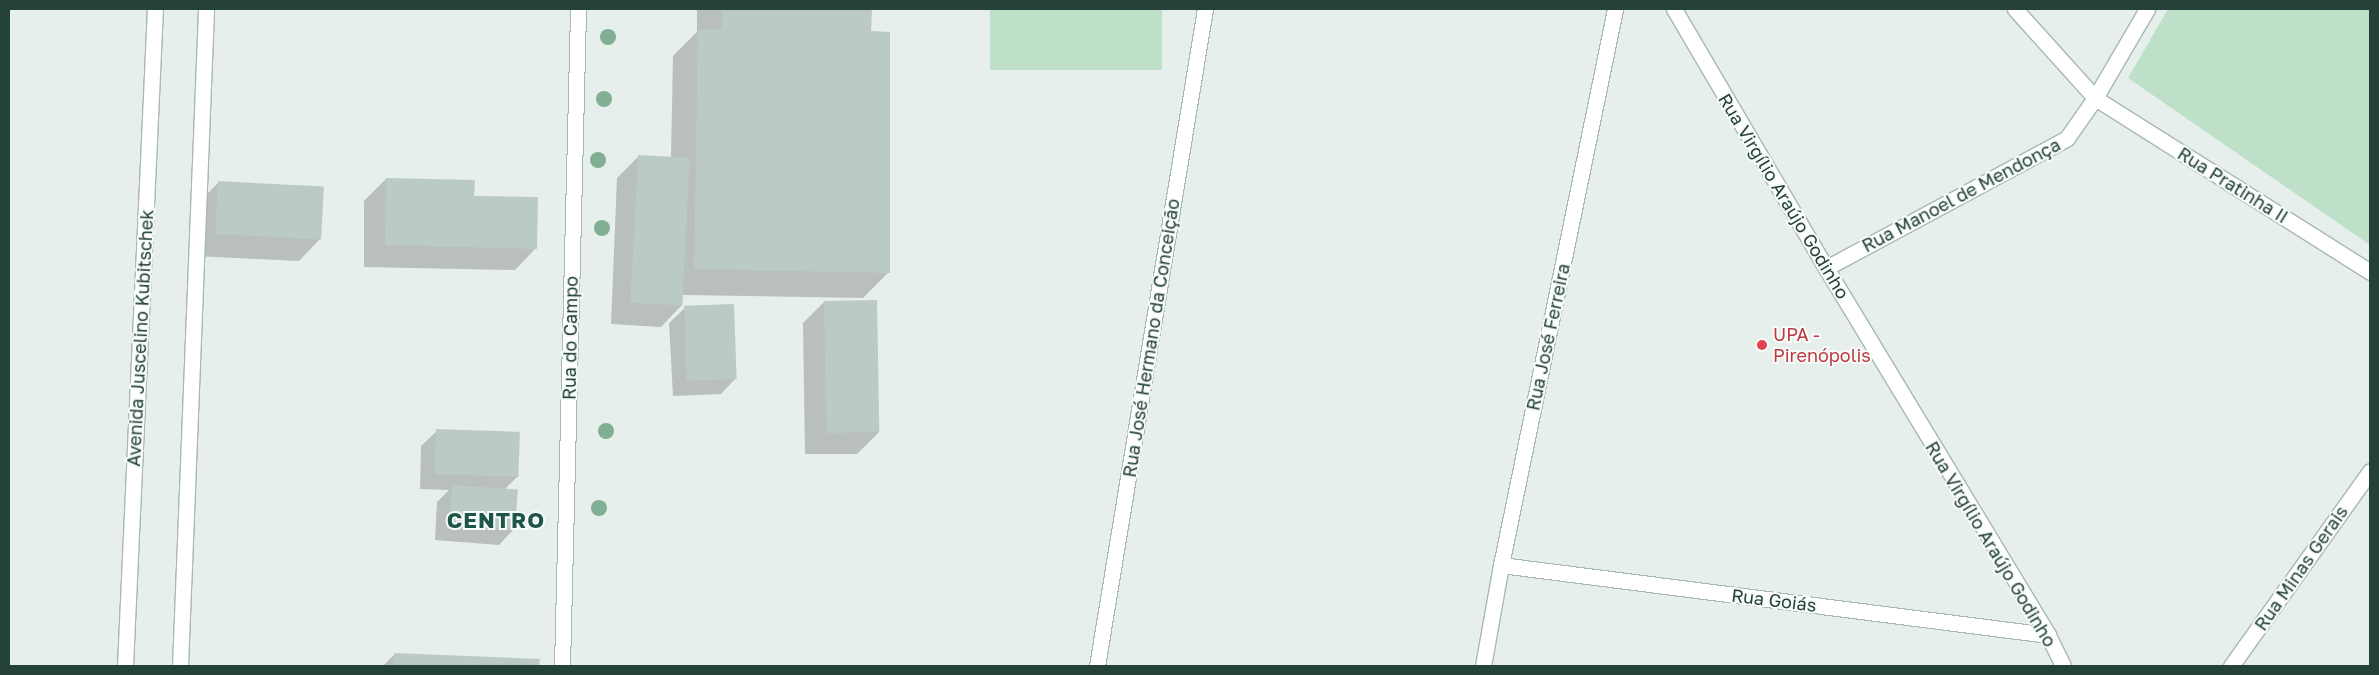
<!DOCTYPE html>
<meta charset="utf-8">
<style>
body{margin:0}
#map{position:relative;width:2379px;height:675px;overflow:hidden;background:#e6efeb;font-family:"Golos Text",sans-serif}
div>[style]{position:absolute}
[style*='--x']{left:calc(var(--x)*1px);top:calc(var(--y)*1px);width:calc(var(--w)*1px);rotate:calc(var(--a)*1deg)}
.green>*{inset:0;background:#bfe0c8;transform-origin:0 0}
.shadow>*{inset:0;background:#0003}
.building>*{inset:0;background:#bbcac4;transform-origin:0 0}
.roads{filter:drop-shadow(1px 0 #a8b8b2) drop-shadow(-1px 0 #a8b8b2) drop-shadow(0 1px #a8b8b2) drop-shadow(0 -1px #a8b8b2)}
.street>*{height:15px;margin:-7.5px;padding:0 7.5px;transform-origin:7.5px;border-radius:7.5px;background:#fff}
.secondary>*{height:15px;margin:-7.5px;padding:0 7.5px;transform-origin:7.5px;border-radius:7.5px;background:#fff}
.trees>*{width:16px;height:16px;margin:-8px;border-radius:50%;background:#80af93}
.dots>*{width:14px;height:14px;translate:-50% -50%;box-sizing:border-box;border:2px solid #f7fbf9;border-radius:50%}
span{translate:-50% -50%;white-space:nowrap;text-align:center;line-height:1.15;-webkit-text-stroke:4px #f7fbf9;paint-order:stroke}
.street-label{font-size:18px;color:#24423a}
.health-label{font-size:18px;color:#be3a42}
.left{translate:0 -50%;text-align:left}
.district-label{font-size:22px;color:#1f5548;font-weight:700;letter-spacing:1px}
.frame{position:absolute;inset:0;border:10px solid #24423a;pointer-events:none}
</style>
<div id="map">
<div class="green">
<i style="left:990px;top:9px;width:172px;height:61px"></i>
<i style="clip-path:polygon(2168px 9px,2370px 9px,2370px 245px,2128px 78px)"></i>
</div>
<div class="shadow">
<i style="clip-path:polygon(697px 9px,871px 9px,870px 32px,889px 272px,863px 298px,683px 295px,682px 305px,661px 327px,611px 324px,617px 178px,639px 156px,671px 158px,673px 56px,697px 32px)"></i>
<i style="clip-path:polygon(386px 179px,473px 197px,536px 248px,515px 270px,364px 267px,364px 201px)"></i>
<i style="clip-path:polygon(219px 182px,320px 239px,299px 261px,195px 256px,197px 204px)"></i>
<i style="clip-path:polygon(824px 302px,879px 432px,857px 454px,805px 454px,803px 323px)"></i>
<i style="clip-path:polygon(685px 308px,736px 378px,721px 394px,673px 396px,669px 323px)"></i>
<i style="clip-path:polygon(437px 431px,518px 476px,504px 490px,514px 529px,499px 545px,435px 540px,437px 502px,449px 490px,420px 489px,421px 446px)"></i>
<i style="clip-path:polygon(395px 654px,538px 660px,538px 666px,383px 666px)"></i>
</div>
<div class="building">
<i style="clip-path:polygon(722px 9px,872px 9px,871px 31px,890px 32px,890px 273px,694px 269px,698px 29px,722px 30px)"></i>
<i style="left:638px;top:155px;width:52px;height:148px;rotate:3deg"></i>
<i style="clip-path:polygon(386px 178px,475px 180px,474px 196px,538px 197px,537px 249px,385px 245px)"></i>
<i style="left:218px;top:181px;width:106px;height:53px;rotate:3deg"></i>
<i style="left:877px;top:300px;width:132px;height:53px;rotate:89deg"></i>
<i style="left:734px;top:304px;width:75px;height:50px;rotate:88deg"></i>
<i style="left:436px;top:429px;width:84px;height:45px;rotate:2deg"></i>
<i style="left:452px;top:485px;width:66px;height:40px;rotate:4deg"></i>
<i style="clip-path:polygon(394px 653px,540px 659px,539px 666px,394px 666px)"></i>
</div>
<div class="roads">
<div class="street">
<i style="--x:1674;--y:9;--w:300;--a:59.6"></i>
<i style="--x:1826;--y:268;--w:429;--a:58.8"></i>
<i style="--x:2048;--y:635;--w:34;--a:64"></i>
<i style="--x:2015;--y:9;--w:120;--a:48"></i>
<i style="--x:2095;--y:98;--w:325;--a:32.3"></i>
<i style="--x:1826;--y:268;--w:274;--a:-28.3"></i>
<i style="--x:2067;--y:138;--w:49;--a:-55"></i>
<i style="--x:2095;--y:98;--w:103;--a:-59.7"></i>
<i style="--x:1501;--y:565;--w:551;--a:7.29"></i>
<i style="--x:125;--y:666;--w:658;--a:-87.39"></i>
<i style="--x:180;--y:666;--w:658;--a:-87.73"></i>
<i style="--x:1097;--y:666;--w:666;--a:-80.67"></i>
<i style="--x:1483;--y:666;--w:103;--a:-79.9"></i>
<i style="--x:1501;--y:565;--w:568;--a:-78.41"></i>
<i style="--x:2231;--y:666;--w:239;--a:-54.5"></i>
</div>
<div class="secondary">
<i style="--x:562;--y:666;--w:657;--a:-88.6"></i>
</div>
</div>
<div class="trees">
<i style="left:608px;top:37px"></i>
<i style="left:604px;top:99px"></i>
<i style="left:598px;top:160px"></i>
<i style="left:602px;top:228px"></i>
<i style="left:606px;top:431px"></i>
<i style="left:599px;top:508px"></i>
</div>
<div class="dots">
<i style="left:1762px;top:345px;background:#e0444e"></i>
</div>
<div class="street-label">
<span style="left:2233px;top:185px;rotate:32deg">Rua Pratinha II</span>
<span style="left:1961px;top:195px;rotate:-28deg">Rua Manoel de Mendonça</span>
<span style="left:1784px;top:196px;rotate:59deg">Rua Virgílio Araújo Godinho</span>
<span style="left:1548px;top:337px;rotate:-78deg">Rua José Ferreira</span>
<span style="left:140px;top:338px;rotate:-87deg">Avenida Juscelino Kubitschek</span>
<span style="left:570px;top:338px;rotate:-89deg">Rua do Campo</span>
<span style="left:1151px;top:338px;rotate:-81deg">Rua José Hermano da Conceição</span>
<span style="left:1991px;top:544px;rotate:59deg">Rua Virgílio Araújo Godinho</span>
<span style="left:2301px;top:568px;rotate:-55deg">Rua Minas Gerais</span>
<span style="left:1774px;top:600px;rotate:7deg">Rua Goiás</span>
</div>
<div class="health-label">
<span class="left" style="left:1773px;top:345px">UPA -<br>Pirenópolis</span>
</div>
<div class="district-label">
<span style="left:496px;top:520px">CENTRO</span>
</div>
<div class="frame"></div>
</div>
